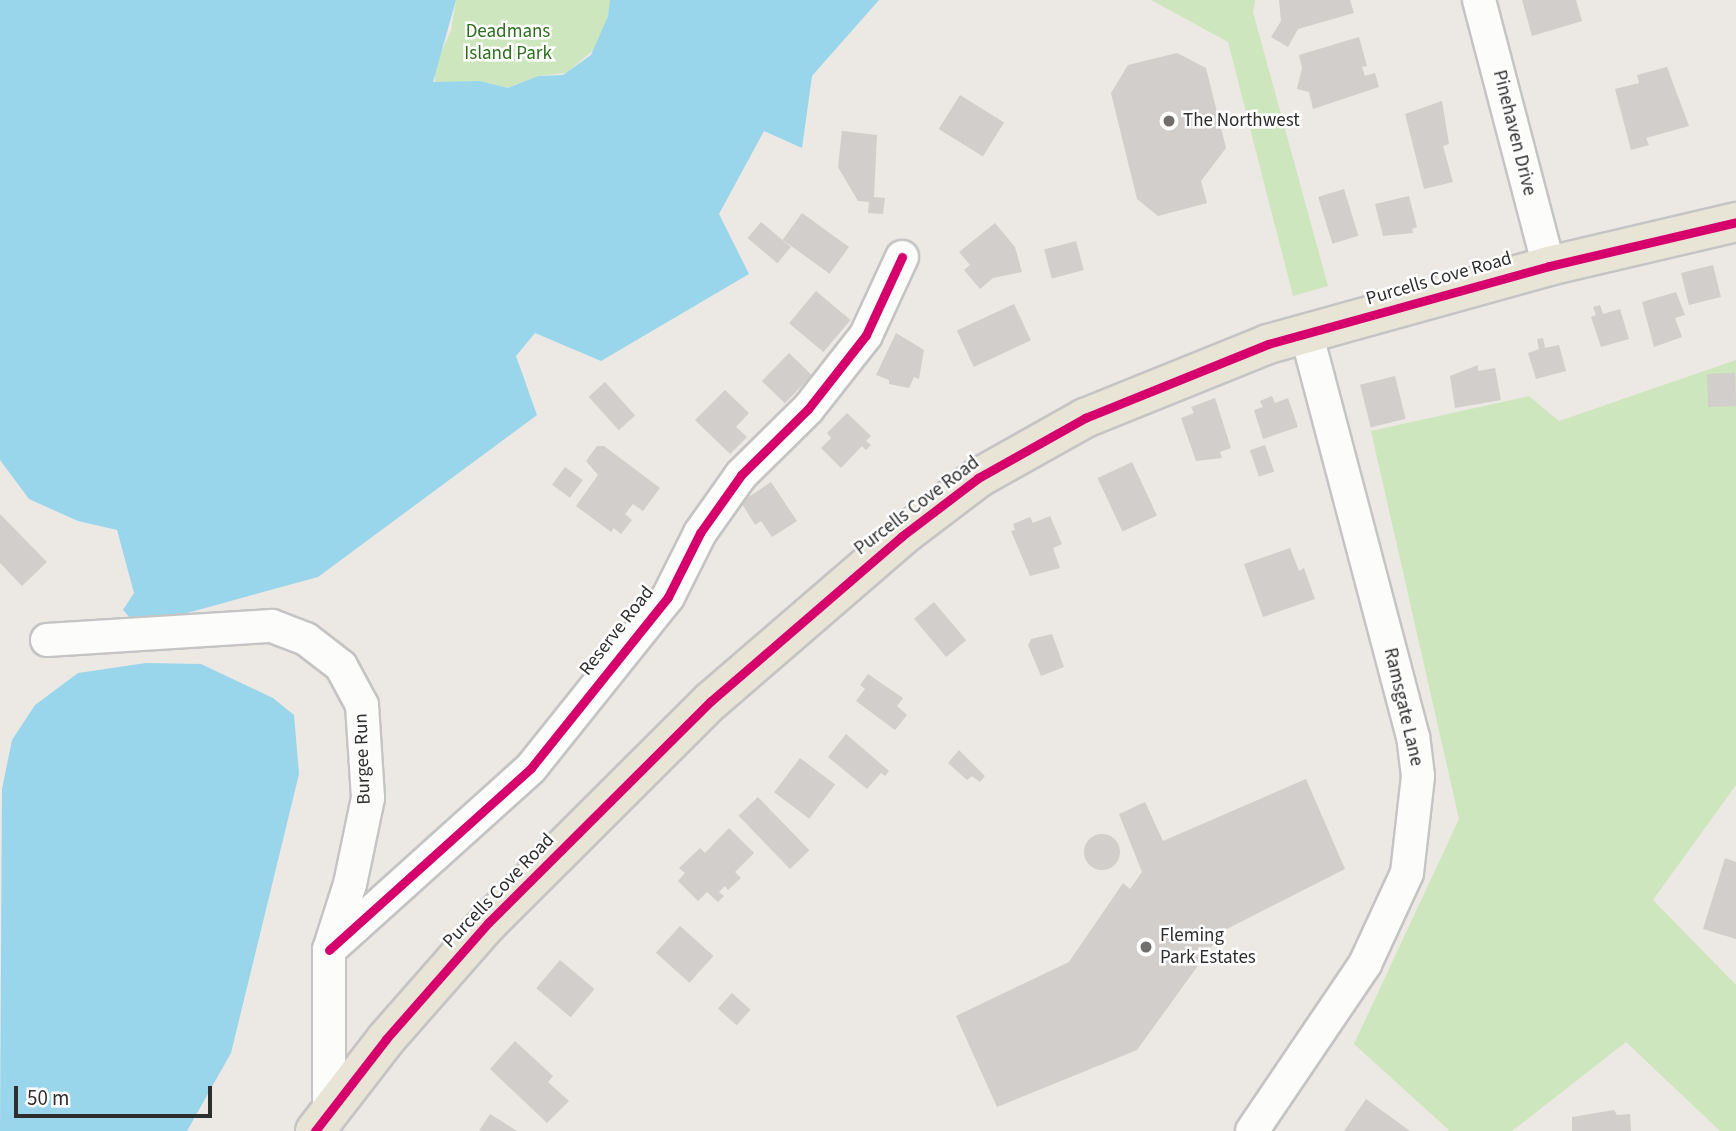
<!DOCTYPE html>
<style>
body{margin:0}
#map{position:relative;width:1736px;height:1131px;overflow:hidden;background:#ece8e4;font-family:"Source Sans 3",sans-serif}
div>[style]{position:absolute}
[style*='--x']{left:calc(var(--x)*1px);top:calc(var(--y)*1px);width:calc(var(--w)*1px);rotate:calc(var(--a)*1deg)}
.green>*{inset:0;background:#cee6be}
.water>*{inset:0;background:#99d6ec}
.building>*{inset:0;background:#d1cecb;transform-origin:0 0}
.round{border-radius:50%}
.roads{filter:drop-shadow(2px 0 #c5c4c5) drop-shadow(-2px 0 #c5c4c5) drop-shadow(0 2px #c5c4c5) drop-shadow(0 -2px #c5c4c5)}
.minor>*{height:32px;margin:-16px;padding:0 16px;transform-origin:16px;border-radius:16px;background:#fcfcfb}
.major>*{height:38px;margin:-19px;padding:0 19px;transform-origin:19px;border-radius:19px;background:#e8e4d6}
.cycleway>*{height:9px;margin:-4.5px;padding:0 4.5px;transform-origin:4.5px;border-radius:4.5px;background:#d6006c}
.dots>*{width:19px;height:19px;translate:-50% -50%;box-sizing:border-box;border:4px solid #fff;border-radius:50%}
span{translate:-50% -50%;white-space:nowrap;text-align:center;line-height:1.15;-webkit-text-stroke:5px #fff;paint-order:stroke}
.park-label{font-size:19px;color:#2c6e1b}
.poi-label{font-size:19px;color:#2e2e2e}
.left{translate:0 -50%;text-align:left}
.street-label{font-size:19px;color:#2e2e2e}
.scale{position:absolute;left:14px;top:1086px;width:198px;height:32px;box-sizing:border-box;border:4px solid #2e2e2e;border-top:0;padding-left:9px;font-size:21px;line-height:24px;white-space:nowrap;color:#2e2e2e;-webkit-text-stroke:5px #fff;paint-order:stroke}
</style>
<div id="map">
<div class="green">
<i style="clip-path:polygon(456px 0,610px 0,609px 12px,596px 48px,566px 73px,538px 76px,508px 88px,480px 81px,435px 84px,434px 68px,451px 31px)"></i>
<i style="clip-path:polygon(1151px 0,1255px 0,1253px 12px,1328px 286px,1293px 296px,1228px 42px)"></i>
<i style="clip-path:polygon(1736px 360px,1736px 785px,1653px 900px,1736px 985px,1736px 1131px,1720px 1131px,1626px 1042px,1512px 1131px,1450px 1131px,1354px 1044px,1459px 819px,1371px 431px,1529px 396px,1559px 421px)"></i>
</div>
<div class="water">
<i style="clip-path:polygon(0 0,456px 0,433px 82px,480px 81px,508px 88px,538px 76px,563px 75px,591px 55px,608px 16px,610px 0,879px 0,812px 76px,802px 148px,764px 131px,719px 214px,749px 274px,601px 361px,535px 333px,516px 356px,537px 415px,318px 577px,169px 618px,132px 620px,123px 610px,134px 593px,117px 530px,78px 521px,29px 499px,0 460px)"></i>
<i style="clip-path:polygon(146px 663px,201px 664px,273px 698px,294px 715px,299px 774px,231px 1053px,187px 1131px,0 1131px,2px 789px,12px 740px,35px 705px,78px 673px)"></i>
</div>
<div class="building">
<i style="clip-path:polygon(1279px 0,1350px 0,1354px 13px,1298px 29px,1288px 47px,1271px 37px,1281px 21px)"></i>
<i style="clip-path:polygon(1522px 0,1576px 0,1582px 21px,1532px 36px)"></i>
<i style="clip-path:polygon(1359px 37px,1367px 66px,1362px 67px,1365px 76px,1375px 73px,1379px 87px,1313px 109px,1309px 92px,1297px 89px,1302px 68px,1299px 55px)"></i>
<i style="clip-path:polygon(1177px 53px,1206px 68px,1226px 148px,1201px 181px,1207px 203px,1158px 216px,1137px 199px,1111px 93px,1128px 65px)"></i>
<i style="clip-path:polygon(1667px 67px,1689px 126px,1646px 138px,1649px 145px,1631px 150px,1615px 89px,1639px 83px,1637px 75px)"></i>
<i style="left:960px;top:95px;width:52px;height:40px;rotate:32deg"></i>
<i style="clip-path:polygon(1442px 101px,1449px 144px,1443px 146px,1453px 182px,1424px 189px,1405px 114px)"></i>
<i style="clip-path:polygon(842px 131px,877px 135px,874px 197px,885px 198px,883px 214px,868px 213px,869px 202px,858px 201px,838px 167px)"></i>
<i style="left:1344px;top:189px;width:49px;height:27px;rotate:73deg"></i>
<i style="clip-path:polygon(1409px 196px,1417px 227px,1412px 229px,1413px 233px,1383px 236px,1375px 204px)"></i>
<i style="left:802px;top:213px;width:58px;height:33px;rotate:36deg"></i>
<i style="left:761px;top:222px;width:39px;height:21px;rotate:40deg"></i>
<i style="clip-path:polygon(995px 223px,1015px 247px,1022px 272px,993px 278px,980px 289px,964px 270px,970px 265px,959px 252px)"></i>
<i style="left:1076px;top:241px;width:30px;height:33px;rotate:75deg"></i>
<i style="left:1713px;top:265px;width:33px;height:33px;rotate:76deg"></i>
<i style="left:816px;top:291px;width:45px;height:42px;rotate:40deg"></i>
<i style="clip-path:polygon(1676px 292px,1685px 315px,1675px 318px,1682px 337px,1654px 347px,1642px 302px)"></i>
<i style="left:1014px;top:304px;width:40px;height:63px;rotate:65deg"></i>
<i style="clip-path:polygon(1600px 305px,1603px 314px,1620px 309px,1629px 339px,1601px 347px,1591px 317px,1596px 315px,1593px 307px)"></i>
<i style="clip-path:polygon(896px 333px,924px 350px,919px 379px,914px 377px,909px 388px,889px 384px,889px 380px,876px 375px)"></i>
<i style="clip-path:polygon(1543px 338px,1545px 348px,1559px 345px,1566px 371px,1536px 379px,1528px 353px,1539px 349px,1537px 339px)"></i>
<i style="left:789px;top:353px;width:32px;height:39px;rotate:44deg"></i>
<i style="clip-path:polygon(1478px 365px,1478px 371px,1495px 368px,1501px 400px,1455px 408px,1450px 376px)"></i>
<i style="left:1735px;top:373px;width:33px;height:28px;rotate:88deg"></i>
<i style="left:1395px;top:376px;width:44px;height:36px;rotate:76deg"></i>
<i style="left:605px;top:382px;width:45px;height:22px;rotate:48deg"></i>
<i style="clip-path:polygon(725px 390px,749px 413px,736px 427px,747px 437px,730px 454px,695px 420px)"></i>
<i style="clip-path:polygon(1272px 396px,1275px 403px,1288px 398px,1298px 427px,1263px 439px,1254px 410px,1263px 407px,1260px 401px)"></i>
<i style="clip-path:polygon(1215px 398px,1231px 448px,1220px 452px,1222px 458px,1196px 461px,1181px 418px,1194px 413px,1191px 407px)"></i>
<i style="clip-path:polygon(847px 413px,871px 436px,866px 441px,871px 445px,866px 450px,862px 446px,841px 468px,821px 448px,831px 438px,827px 433px)"></i>
<i style="left:1265px;top:445px;width:28px;height:16px;rotate:71deg"></i>
<i style="clip-path:polygon(597px 446px,604px 446px,660px 488px,643px 511px,633px 504px,625px 514px,632px 520px,621px 534px,614px 528px,611px 532px,576px 506px,598px 475px,586px 461px)"></i>
<i style="left:1132px;top:462px;width:59px;height:38px;rotate:65deg"></i>
<i style="left:565px;top:467px;width:22px;height:22px;rotate:36deg"></i>
<i style="clip-path:polygon(771px 482px,797px 521px,772px 537px,761px 521px,755px 525px,741px 502px)"></i>
<i style="clip-path:polygon(0 514px,47px 562px,22px 586px,0 563px)"></i>
<i style="clip-path:polygon(1050px 516px,1062px 544px,1053px 548px,1060px 568px,1030px 576px,1011px 531px,1015px 530px,1013px 524px,1030px 517px,1033px 523px)"></i>
<i style="clip-path:polygon(1290px 548px,1299px 571px,1304px 568px,1315px 599px,1263px 617px,1244px 564px)"></i>
<i style="left:934px;top:602px;width:50px;height:26px;rotate:50deg"></i>
<i style="clip-path:polygon(1052px 634px,1064px 667px,1041px 676px,1028px 645px,1031px 639px)"></i>
<i style="clip-path:polygon(868px 674px,903px 698px,897px 706px,907px 715px,895px 730px,856px 701px,865px 689px,860px 685px)"></i>
<i style="clip-path:polygon(846px 734px,889px 771px,885px 776px,881px 773px,867px 789px,828px 757px)"></i>
<i style="clip-path:polygon(959px 750px,985px 776px,980px 782px,972px 776px,967px 780px,948px 763px)"></i>
<i style="left:800px;top:758px;width:44px;height:43px;rotate:37deg"></i>
<i style="clip-path:polygon(1306px 779px,1345px 869px,1223px 931px,1137px 1050px,997px 1107px,956px 1016px,1069px 962px,1123px 883px,1130px 889px,1142px 872px,1119px 814px,1145px 802px,1163px 841px)"></i>
<i style="left:758px;top:797px;width:74px;height:27px;rotate:46deg"></i>
<i style="clip-path:polygon(729px 828px,754px 853px,735px 872px,741px 878px,728px 890px,725px 886px,719px 892px,724px 896px,718px 902px,707px 892px,698px 901px,678px 881px,685px 873px,679px 868px,700px 848px,705px 853px)"></i>
<i class="round" style="left:1084px;top:834px;width:36px;height:36px"></i>
<i style="clip-path:polygon(1725px 858px,1736px 862px,1736px 939px,1703px 929px)"></i>
<i style="left:680px;top:926px;width:45px;height:36px;rotate:42deg"></i>
<i style="left:560px;top:960px;width:45px;height:37px;rotate:40deg"></i>
<i style="left:732px;top:993px;width:25px;height:21px;rotate:42deg"></i>
<i style="clip-path:polygon(515px 1041px,553px 1076px,548px 1082px,569px 1101px,547px 1123px,490px 1069px)"></i>
<i style="clip-path:polygon(1366px 1099px,1410px 1131px,1344px 1131px)"></i>
<i style="clip-path:polygon(1614px 1110px,1617px 1115px,1630px 1114px,1631px 1131px,1572px 1131px,1572px 1117px)"></i>
<i style="clip-path:polygon(490px 1114px,517px 1131px,479px 1131px)"></i>
</div>
<div class="roads">
<div class="minor">
<i style="--x:1479;--y:0;--w:275;--a:75.3"></i>
<i style="--x:47;--y:640;--w:225;--a:-3.6"></i>
<i style="--x:272;--y:626;--w:36;--a:21"></i>
<i style="--x:306;--y:639;--w:44;--a:37.6"></i>
<i style="--x:341;--y:666;--w:44;--a:61.7"></i>
<i style="--x:362;--y:705;--w:93;--a:86.3"></i>
<i style="--x:368;--y:798;--w:88;--a:101.8"></i>
<i style="--x:350;--y:884;--w:69;--a:107.7"></i>
<i style="--x:329;--y:950;--w:161;--a:90"></i>
<i style="--x:329;--y:950;--w:272;--a:-42"></i>
<i style="--x:531;--y:768;--w:219;--a:-51.3"></i>
<i style="--x:668;--y:597;--w:72;--a:-63.4"></i>
<i style="--x:700;--y:533;--w:71;--a:-54.7"></i>
<i style="--x:741;--y:475;--w:94;--a:-44.6"></i>
<i style="--x:808;--y:409;--w:94;--a:-51.9"></i>
<i style="--x:866;--y:335;--w:86;--a:-65.2"></i>
<i style="--x:1252;--y:1131;--w:202;--a:-55.9"></i>
<i style="--x:1365;--y:964;--w:100;--a:-65.2"></i>
<i style="--x:1407;--y:873;--w:98;--a:-83.5"></i>
<i style="--x:1418;--y:776;--w:39;--a:-97"></i>
<i style="--x:1413;--y:737;--w:418;--a:-104.8"></i>
</div>
<div class="major">
<i style="--x:315;--y:1131;--w:116;--a:-52.3"></i>
<i style="--x:386;--y:1039;--w:154;--a:-48.7"></i>
<i style="--x:488;--y:923;--w:315;--a:-44.9"></i>
<i style="--x:711;--y:701;--w:252;--a:-40.8"></i>
<i style="--x:902;--y:536;--w:96;--a:-37.3"></i>
<i style="--x:978;--y:478;--w:123;--a:-29.3"></i>
<i style="--x:1085;--y:418;--w:197;--a:-22"></i>
<i style="--x:1268;--y:344;--w:292;--a:-15.5"></i>
<i style="--x:1549;--y:266;--w:192;--a:-13.2"></i>
</div>
</div>
<div class="cycleway">
<i style="--x:329;--y:950;--w:272;--a:-42"></i>
<i style="--x:531;--y:768;--w:219;--a:-51.3"></i>
<i style="--x:668;--y:597;--w:72;--a:-63.4"></i>
<i style="--x:700;--y:533;--w:71;--a:-54.7"></i>
<i style="--x:741;--y:475;--w:94;--a:-44.6"></i>
<i style="--x:808;--y:409;--w:94;--a:-51.9"></i>
<i style="--x:866;--y:335;--w:86;--a:-65.2"></i>
<i style="--x:315;--y:1131;--w:116;--a:-52.3"></i>
<i style="--x:386;--y:1039;--w:154;--a:-48.7"></i>
<i style="--x:488;--y:923;--w:315;--a:-44.9"></i>
<i style="--x:711;--y:701;--w:252;--a:-40.8"></i>
<i style="--x:902;--y:536;--w:96;--a:-37.3"></i>
<i style="--x:978;--y:478;--w:123;--a:-29.3"></i>
<i style="--x:1085;--y:418;--w:197;--a:-22"></i>
<i style="--x:1268;--y:344;--w:292;--a:-15.5"></i>
<i style="--x:1549;--y:266;--w:192;--a:-13.2"></i>
</div>
<div class="dots">
<i style="left:1169px;top:121px;background:#706f6e"></i>
<i style="left:1146px;top:947px;background:#706f6e"></i>
</div>
<div class="park-label">
<span style="left:508px;top:43px">Deadmans<br>Island Park</span>
</div>
<div class="poi-label">
<span class="left" style="left:1183px;top:121px">The Northwest</span>
<span class="left" style="left:1160px;top:947px">Fleming<br>Park Estates</span>
</div>
<div class="street-label">
<span style="left:1514px;top:133px;rotate:76deg">Pinehaven Drive</span>
<span style="left:1439px;top:279px;rotate:-16deg">Purcells Cove Road</span>
<span style="left:917px;top:506px;rotate:-37deg">Purcells Cove Road</span>
<span style="left:617px;top:631px;rotate:-52deg">Reserve Road</span>
<span style="left:1403px;top:707px;rotate:77deg">Ramsgate Lane</span>
<span style="left:363px;top:759px;rotate:-92deg">Burgee Run</span>
<span style="left:499px;top:891px;rotate:-46deg">Purcells Cove Road</span>
</div>
<div class="scale">50 m</div>
</div>
